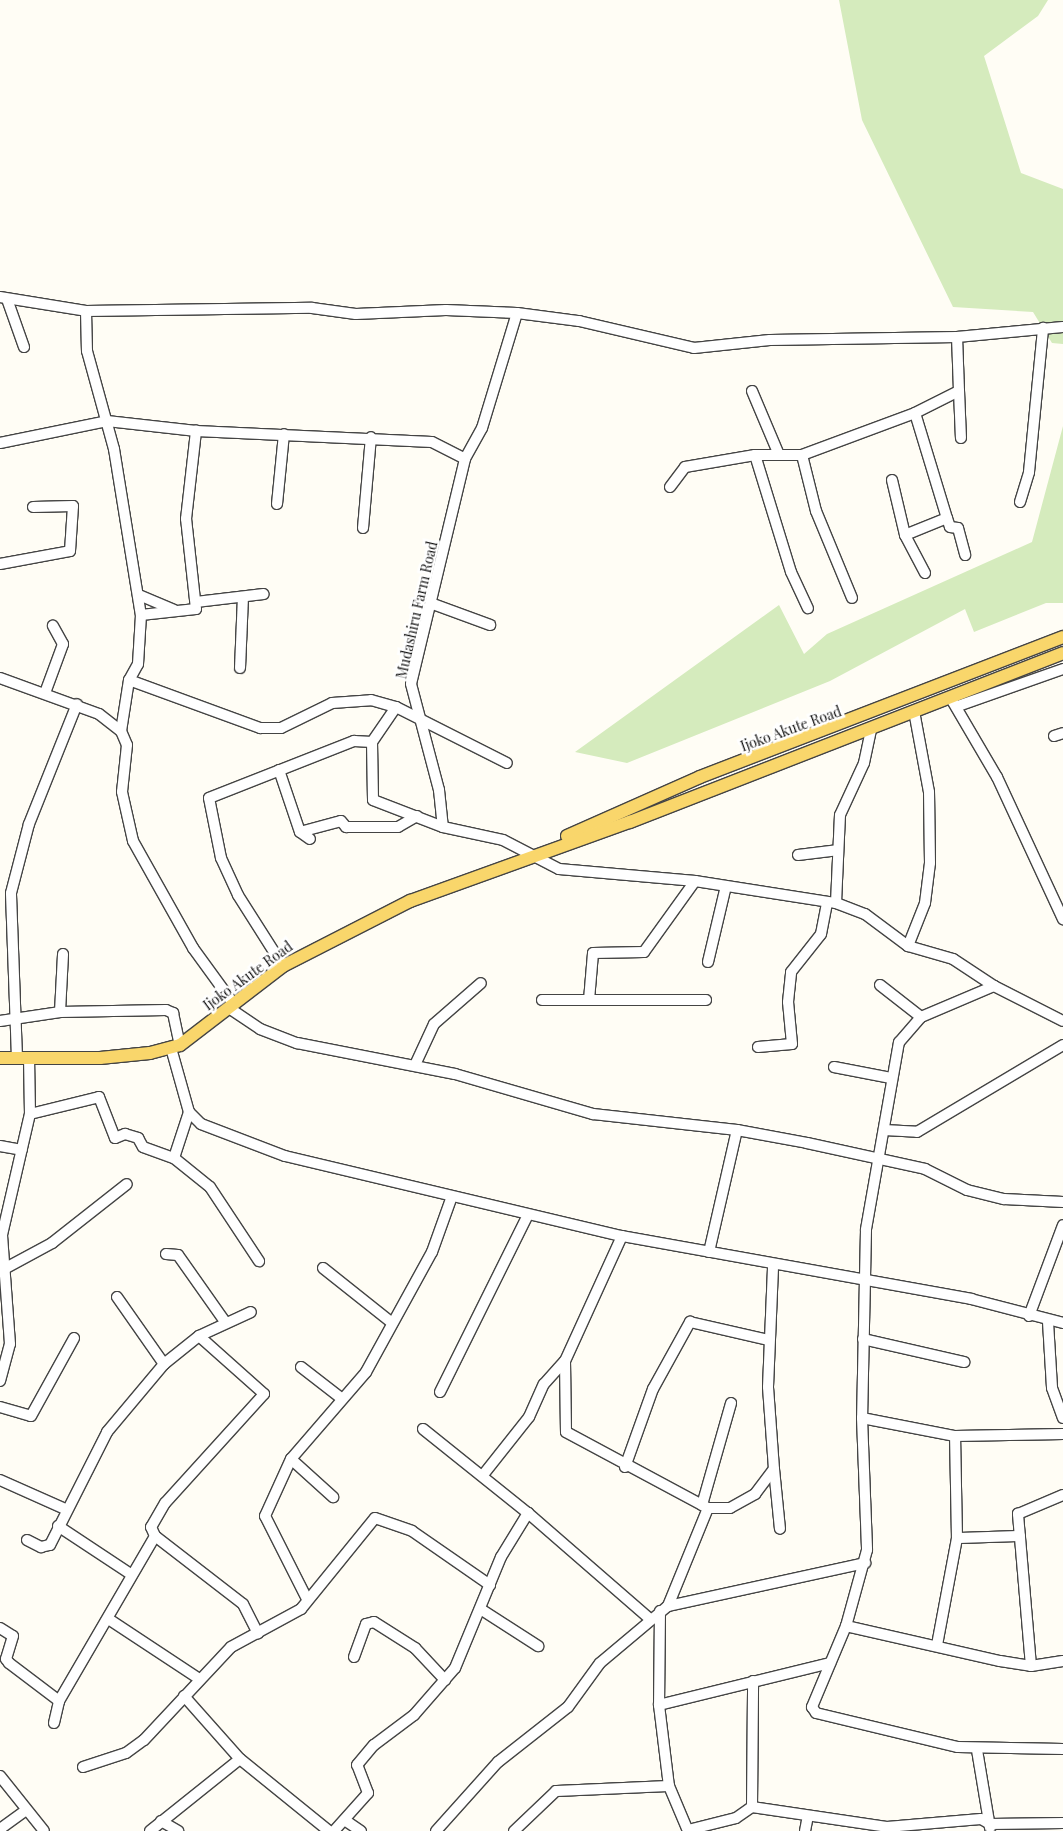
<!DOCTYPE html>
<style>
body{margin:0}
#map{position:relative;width:1063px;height:1831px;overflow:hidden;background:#fffdf5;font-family:"Playfair Display",serif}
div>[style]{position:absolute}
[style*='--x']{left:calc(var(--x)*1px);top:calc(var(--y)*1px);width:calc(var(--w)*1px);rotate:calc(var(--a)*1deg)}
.green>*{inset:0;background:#d5ebbd}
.roads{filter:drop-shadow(1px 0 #444) drop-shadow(-1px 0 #444) drop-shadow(0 1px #444) drop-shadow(0 -1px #444)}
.minor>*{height:10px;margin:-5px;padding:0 5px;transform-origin:5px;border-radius:5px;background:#fff}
.major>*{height:12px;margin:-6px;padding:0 6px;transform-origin:6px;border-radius:6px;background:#f9d66b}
span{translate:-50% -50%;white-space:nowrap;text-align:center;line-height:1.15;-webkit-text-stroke:5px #fff;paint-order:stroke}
.street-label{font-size:14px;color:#111}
</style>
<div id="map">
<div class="green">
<i style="clip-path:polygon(839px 0,1048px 0,1038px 16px,984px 56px,1021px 173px,1063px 189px,1063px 344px,1052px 343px,1033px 312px,953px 307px,862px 120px)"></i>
<i style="clip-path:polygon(1063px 426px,1063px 603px,1046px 603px,974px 632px,965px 609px,830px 681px,627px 763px,575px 752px,779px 605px,804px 654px,827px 634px,1032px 542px)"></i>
</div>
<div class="roads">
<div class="minor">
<i style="--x:0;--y:297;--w:87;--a:9.2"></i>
<i style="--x:86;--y:311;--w:226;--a:-0.8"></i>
<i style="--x:312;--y:308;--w:44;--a:7.8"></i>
<i style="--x:356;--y:314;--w:90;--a:-2.5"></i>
<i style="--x:446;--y:310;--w:71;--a:2.4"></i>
<i style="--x:517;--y:313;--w:63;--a:7.4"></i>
<i style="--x:579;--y:321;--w:118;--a:13.2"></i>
<i style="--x:694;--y:348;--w:76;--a:-6"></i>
<i style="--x:770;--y:340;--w:187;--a:-0.9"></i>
<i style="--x:957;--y:337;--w:106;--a:-5.4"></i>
<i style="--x:7;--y:299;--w:51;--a:70.5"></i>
<i style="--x:86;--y:311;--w:40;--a:88.6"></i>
<i style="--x:87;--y:351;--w:102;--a:74.6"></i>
<i style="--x:114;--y:449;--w:168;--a:80.8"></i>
<i style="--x:141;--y:615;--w:49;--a:93.5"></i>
<i style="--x:138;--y:664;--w:18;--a:119"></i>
<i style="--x:129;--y:680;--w:52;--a:98.9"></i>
<i style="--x:517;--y:313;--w:120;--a:106.9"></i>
<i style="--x:482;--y:428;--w:35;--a:119"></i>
<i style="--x:465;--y:459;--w:231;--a:103.5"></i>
<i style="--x:411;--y:684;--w:110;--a:75.2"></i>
<i style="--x:439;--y:790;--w:37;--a:84"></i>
<i style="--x:443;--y:827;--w:61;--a:12.2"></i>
<i style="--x:503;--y:840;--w:63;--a:27.4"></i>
<i style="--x:559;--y:869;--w:137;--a:5"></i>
<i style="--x:695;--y:881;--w:143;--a:8.9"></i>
<i style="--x:836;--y:903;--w:31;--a:21"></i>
<i style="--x:865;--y:914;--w:54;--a:36.7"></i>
<i style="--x:908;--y:946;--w:47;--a:16.1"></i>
<i style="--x:953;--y:959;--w:49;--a:33.4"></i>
<i style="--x:994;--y:986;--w:77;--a:26.9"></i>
<i style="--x:752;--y:391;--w:69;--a:67.1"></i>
<i style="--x:959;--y:391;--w:47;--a:87.6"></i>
<i style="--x:915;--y:413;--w:110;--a:73.1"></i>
<i style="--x:947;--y:518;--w:9;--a:72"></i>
<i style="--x:950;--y:527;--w:8;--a:7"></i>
<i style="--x:958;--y:528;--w:28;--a:75"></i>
<i style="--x:0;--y:443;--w:109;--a:-11.6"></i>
<i style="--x:107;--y:421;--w:90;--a:6.4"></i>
<i style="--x:196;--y:431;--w:236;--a:2.7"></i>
<i style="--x:432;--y:442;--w:37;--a:27"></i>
<i style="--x:755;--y:455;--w:122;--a:72.9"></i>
<i style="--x:791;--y:572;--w:40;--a:65"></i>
<i style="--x:802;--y:455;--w:58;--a:76"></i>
<i style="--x:816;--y:511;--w:94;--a:67.5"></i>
<i style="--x:892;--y:480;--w:57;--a:76.7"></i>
<i style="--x:670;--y:487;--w:25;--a:-53"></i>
<i style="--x:685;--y:467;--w:71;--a:-9.7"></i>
<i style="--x:755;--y:455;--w:47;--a:0"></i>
<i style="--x:802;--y:455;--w:121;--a:-20.4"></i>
<i style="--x:915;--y:413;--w:49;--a:-26.6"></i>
<i style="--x:959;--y:391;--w:54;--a:-92.1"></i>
<i style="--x:1020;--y:502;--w:31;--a:-73"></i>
<i style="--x:1029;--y:472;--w:145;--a:-84.4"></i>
<i style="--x:277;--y:504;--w:70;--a:-84.3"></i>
<i style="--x:363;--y:528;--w:91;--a:-85"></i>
<i style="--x:0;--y:564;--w:71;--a:-10.5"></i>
<i style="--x:70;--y:551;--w:45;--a:-86.2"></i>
<i style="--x:73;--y:506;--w:40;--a:178.6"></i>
<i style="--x:925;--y:573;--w:43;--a:-117.8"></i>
<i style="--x:905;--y:535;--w:45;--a:-22"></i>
<i style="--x:139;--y:595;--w:38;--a:23"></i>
<i style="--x:196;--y:602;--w:68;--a:-6.7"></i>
<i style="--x:433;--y:604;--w:61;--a:20.2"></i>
<i style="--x:141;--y:615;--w:55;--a:-6.2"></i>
<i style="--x:196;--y:609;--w:91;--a:-96.3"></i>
<i style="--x:186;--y:519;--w:89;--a:-83.5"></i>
<i style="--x:240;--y:668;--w:71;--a:-87.6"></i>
<i style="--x:0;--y:678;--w:105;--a:20"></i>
<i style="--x:99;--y:714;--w:28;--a:38"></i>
<i style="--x:121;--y:731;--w:15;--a:67"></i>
<i style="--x:127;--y:745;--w:47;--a:96.1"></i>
<i style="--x:122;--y:792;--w:50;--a:77.3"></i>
<i style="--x:133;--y:841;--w:123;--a:60.7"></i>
<i style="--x:193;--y:948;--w:68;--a:54"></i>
<i style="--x:129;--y:680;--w:140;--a:20.1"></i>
<i style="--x:260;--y:728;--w:21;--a:0"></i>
<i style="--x:281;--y:728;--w:57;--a:-26.1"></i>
<i style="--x:332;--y:703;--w:39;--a:-4"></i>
<i style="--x:371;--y:700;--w:26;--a:16"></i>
<i style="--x:396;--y:707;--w:124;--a:26.8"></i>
<i style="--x:45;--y:693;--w:52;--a:-69.8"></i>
<i style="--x:63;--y:644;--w:21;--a:-119"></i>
<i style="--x:950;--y:697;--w:93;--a:59.6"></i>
<i style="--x:997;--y:777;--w:157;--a:65.1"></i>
<i style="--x:958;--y:706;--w:111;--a:-19.4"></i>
<i style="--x:396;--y:707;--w:42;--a:124.4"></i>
<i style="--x:372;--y:742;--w:58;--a:89"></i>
<i style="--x:373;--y:800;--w:75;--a:21.1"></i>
<i style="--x:1054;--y:736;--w:9;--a:-18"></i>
<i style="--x:279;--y:770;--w:65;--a:71.3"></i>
<i style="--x:300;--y:832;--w:12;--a:35"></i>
<i style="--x:300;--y:832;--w:42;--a:-15"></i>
<i style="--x:341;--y:821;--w:8;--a:50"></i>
<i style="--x:346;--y:827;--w:52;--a:0"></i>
<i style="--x:398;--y:827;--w:22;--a:-30"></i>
<i style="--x:798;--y:855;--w:39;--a:-7"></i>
<i style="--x:836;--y:903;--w:88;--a:-87.4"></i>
<i style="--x:840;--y:815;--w:57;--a:-65.2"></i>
<i style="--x:864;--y:763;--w:34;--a:-78"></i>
<i style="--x:908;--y:946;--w:46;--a:-68.4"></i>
<i style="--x:925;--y:903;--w:40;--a:-82.9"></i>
<i style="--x:930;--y:863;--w:71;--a:-90.8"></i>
<i style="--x:929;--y:792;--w:82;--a:-100.5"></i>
<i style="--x:708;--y:962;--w:78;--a:-76.7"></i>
<i style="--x:283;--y:966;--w:84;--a:-122.4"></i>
<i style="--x:238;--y:895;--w:41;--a:-114.7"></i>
<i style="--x:221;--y:858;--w:61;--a:-101.3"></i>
<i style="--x:209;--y:798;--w:156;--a:-21.5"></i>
<i style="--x:354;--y:741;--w:18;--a:3"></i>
<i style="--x:880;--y:985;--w:52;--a:38"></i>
<i style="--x:994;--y:986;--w:79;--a:157"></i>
<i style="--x:921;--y:1017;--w:33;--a:131"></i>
<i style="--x:899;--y:1042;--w:191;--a:100"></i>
<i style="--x:866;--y:1230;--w:188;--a:91.2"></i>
<i style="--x:862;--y:1418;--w:132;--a:87.8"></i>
<i style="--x:867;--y:1550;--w:79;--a:105.4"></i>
<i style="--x:846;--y:1626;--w:88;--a:112.8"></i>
<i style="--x:812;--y:1707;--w:7;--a:56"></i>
<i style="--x:816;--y:1713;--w:146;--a:13.5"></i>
<i style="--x:958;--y:1747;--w:105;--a:1.1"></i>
<i style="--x:542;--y:1000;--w:164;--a:0"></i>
<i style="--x:589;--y:1000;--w:47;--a:-85.1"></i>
<i style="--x:593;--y:953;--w:51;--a:-1.1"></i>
<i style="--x:644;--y:952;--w:87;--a:-54.3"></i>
<i style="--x:229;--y:1008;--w:37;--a:34"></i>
<i style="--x:260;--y:1029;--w:40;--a:21"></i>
<i style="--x:297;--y:1043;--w:161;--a:11.1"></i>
<i style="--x:455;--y:1074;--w:144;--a:16.2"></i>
<i style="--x:593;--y:1114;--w:145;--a:6.3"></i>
<i style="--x:737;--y:1130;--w:71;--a:10.5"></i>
<i style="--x:807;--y:1143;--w:121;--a:12.4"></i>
<i style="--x:925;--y:1169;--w:47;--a:26.6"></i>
<i style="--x:967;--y:1190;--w:38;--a:14"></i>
<i style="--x:1004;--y:1199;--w:59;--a:2.9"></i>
<i style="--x:60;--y:1012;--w:58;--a:-87"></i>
<i style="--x:0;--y:1021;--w:61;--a:-8.5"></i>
<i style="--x:60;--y:1012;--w:106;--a:-1.1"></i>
<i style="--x:166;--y:1010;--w:8;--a:23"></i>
<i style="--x:173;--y:1013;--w:33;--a:78"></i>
<i style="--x:758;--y:1047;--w:34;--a:-5"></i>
<i style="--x:792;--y:1044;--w:42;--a:-95.4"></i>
<i style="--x:788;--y:1002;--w:30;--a:-84"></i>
<i style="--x:791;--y:972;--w:48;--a:-51.7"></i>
<i style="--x:821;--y:934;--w:32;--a:-79"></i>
<i style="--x:171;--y:1048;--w:66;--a:74.3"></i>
<i style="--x:189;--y:1112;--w:17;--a:45"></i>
<i style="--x:201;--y:1124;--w:90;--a:20.9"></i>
<i style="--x:285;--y:1156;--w:346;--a:13.4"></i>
<i style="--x:622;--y:1236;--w:355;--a:10.2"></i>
<i style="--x:971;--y:1299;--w:95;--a:14.6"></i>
<i style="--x:17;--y:1058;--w:165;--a:-92.1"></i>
<i style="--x:11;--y:893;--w:71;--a:-75.4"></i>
<i style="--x:29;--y:824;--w:129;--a:-68.2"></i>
<i style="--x:415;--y:1065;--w:45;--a:-65.1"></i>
<i style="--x:434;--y:1024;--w:62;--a:-41.1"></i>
<i style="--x:834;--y:1067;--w:58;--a:10.9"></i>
<i style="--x:189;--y:1112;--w:48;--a:108.1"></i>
<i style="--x:174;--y:1158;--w:46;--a:38.9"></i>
<i style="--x:210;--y:1187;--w:89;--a:56.5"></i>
<i style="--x:30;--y:1114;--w:71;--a:-13.8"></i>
<i style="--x:99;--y:1097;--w:44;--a:68.7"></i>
<i style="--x:115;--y:1138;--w:11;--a:-22"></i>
<i style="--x:125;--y:1134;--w:14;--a:17"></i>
<i style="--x:138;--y:1138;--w:10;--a:61"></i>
<i style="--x:143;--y:1147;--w:33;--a:20"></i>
<i style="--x:884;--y:1130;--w:33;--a:3"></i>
<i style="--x:917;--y:1132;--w:170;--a:-30.8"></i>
<i style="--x:0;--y:1146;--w:22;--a:10"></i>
<i style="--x:622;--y:1236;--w:137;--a:114.5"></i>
<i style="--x:565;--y:1361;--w:71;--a:89.2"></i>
<i style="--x:566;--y:1432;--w:161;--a:28.2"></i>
<i style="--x:708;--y:1508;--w:22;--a:0"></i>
<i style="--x:730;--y:1508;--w:29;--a:-29"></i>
<i style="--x:755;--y:1494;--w:31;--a:-53"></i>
<i style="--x:774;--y:1469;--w:82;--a:-94.2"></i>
<i style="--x:768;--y:1387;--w:121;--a:-87.6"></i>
<i style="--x:709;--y:1252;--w:125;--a:-77.1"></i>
<i style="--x:166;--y:1254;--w:12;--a:5"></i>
<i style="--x:178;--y:1255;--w:83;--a:54.8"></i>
<i style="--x:323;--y:1268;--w:87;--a:38.5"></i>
<i style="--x:4;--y:1269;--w:55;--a:-28.4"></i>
<i style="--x:52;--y:1243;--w:95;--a:-38.2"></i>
<i style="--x:117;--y:1297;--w:82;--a:55"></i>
<i style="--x:1029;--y:1316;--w:97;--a:-69.5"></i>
<i style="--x:1048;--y:1322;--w:66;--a:86.5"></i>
<i style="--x:1052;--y:1388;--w:32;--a:70"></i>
<i style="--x:199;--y:1336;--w:87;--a:41.7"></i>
<i style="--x:264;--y:1394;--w:147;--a:132.2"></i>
<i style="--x:165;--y:1503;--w:28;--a:120"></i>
<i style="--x:151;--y:1527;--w:10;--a:66"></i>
<i style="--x:155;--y:1536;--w:111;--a:37.7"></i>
<i style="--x:243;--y:1604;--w:33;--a:63"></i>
<i style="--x:863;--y:1339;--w:104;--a:12.8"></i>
<i style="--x:301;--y:1367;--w:51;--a:37.8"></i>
<i style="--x:0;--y:1381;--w:38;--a:-75"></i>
<i style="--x:10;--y:1344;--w:109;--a:-94.2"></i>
<i style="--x:2;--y:1235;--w:124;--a:-77"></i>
<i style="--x:30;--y:1114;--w:56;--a:-91"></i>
<i style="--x:440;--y:1392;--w:198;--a:-63.6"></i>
<i style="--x:0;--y:1407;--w:32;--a:16"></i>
<i style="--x:31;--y:1416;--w:89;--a:-61.1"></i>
<i style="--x:862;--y:1418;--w:95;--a:11"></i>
<i style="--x:955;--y:1436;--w:108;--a:-1.1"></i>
<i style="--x:423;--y:1429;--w:134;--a:38.7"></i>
<i style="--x:528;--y:1513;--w:162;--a:41"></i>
<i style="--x:291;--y:1459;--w:57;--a:42.1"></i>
<i style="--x:625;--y:1467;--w:83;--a:-70.3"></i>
<i style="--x:653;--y:1389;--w:77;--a:-61.1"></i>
<i style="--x:690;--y:1322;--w:80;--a:13"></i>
<i style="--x:774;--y:1469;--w:60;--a:84.3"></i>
<i style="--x:483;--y:1475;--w:74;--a:-51.6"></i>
<i style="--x:529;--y:1417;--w:36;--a:-66"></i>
<i style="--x:544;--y:1384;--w:31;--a:-48"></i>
<i style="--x:0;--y:1480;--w:71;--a:24"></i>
<i style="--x:702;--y:1505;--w:106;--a:-74.1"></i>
<i style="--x:58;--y:1526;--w:85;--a:33.5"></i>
<i style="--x:957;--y:1538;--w:63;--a:-1.8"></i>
<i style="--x:27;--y:1540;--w:16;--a:27"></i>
<i style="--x:41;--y:1547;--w:9;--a:-13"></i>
<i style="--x:50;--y:1545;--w:127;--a:-63.2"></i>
<i style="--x:107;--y:1432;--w:89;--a:-50"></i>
<i style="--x:164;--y:1364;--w:45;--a:-38.7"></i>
<i style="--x:199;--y:1336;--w:57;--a:-24.8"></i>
<i style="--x:307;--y:1599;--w:93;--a:-116.8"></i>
<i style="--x:265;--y:1516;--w:63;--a:-65.5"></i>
<i style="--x:291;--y:1459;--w:115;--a:-49.2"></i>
<i style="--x:366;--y:1372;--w:137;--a:-61.2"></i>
<i style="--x:432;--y:1252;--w:59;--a:-70.3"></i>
<i style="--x:668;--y:1606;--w:202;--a:-12.3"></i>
<i style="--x:482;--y:1610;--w:67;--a:32.7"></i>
<i style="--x:660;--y:1611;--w:94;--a:90.6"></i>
<i style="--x:659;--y:1705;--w:82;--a:83"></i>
<i style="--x:669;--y:1786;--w:49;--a:67.1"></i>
<i style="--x:110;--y:1620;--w:105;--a:33.4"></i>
<i style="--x:846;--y:1626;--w:158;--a:12.8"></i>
<i style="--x:1000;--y:1661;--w:31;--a:9"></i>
<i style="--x:1031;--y:1666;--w:32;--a:-9"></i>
<i style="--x:0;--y:1628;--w:15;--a:32"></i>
<i style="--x:13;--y:1636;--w:24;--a:107"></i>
<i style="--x:6;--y:1659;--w:5;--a:53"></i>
<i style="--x:9;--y:1663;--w:63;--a:37.2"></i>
<i style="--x:937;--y:1645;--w:109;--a:-79.4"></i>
<i style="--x:957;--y:1538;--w:102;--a:-91.1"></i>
<i style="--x:354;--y:1657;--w:35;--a:-70"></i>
<i style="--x:366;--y:1624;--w:8;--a:-14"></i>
<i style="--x:374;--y:1622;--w:49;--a:32.4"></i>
<i style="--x:415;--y:1648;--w:44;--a:46.8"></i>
<i style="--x:1031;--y:1666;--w:153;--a:-94.9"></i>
<i style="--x:1018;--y:1514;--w:49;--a:-22.9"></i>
<i style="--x:184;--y:1696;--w:84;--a:48.4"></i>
<i style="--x:240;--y:1759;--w:114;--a:39"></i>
<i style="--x:659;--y:1705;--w:176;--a:-13.8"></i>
<i style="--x:54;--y:1723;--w:23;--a:-77"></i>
<i style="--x:59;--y:1701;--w:191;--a:-59.8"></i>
<i style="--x:977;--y:1750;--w:79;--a:80.5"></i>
<i style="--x:83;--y:1767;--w:45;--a:-18"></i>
<i style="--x:126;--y:1753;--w:22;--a:-36"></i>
<i style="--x:144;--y:1740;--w:127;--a:-46.9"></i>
<i style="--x:231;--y:1647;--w:80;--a:-28.5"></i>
<i style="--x:301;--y:1609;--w:117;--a:-50.9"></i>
<i style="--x:375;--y:1518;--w:39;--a:19"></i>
<i style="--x:412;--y:1531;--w:95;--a:34.7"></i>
<i style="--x:0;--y:1776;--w:70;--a:51.3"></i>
<i style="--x:752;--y:1807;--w:126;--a:-89.5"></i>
<i style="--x:161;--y:1821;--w:20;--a:30"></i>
<i style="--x:346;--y:1821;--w:18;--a:34"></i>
<i style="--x:0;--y:1829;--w:32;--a:-36"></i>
<i style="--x:688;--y:1830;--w:49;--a:-14"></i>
<i style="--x:736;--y:1818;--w:19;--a:-35"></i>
<i style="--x:752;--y:1807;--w:136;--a:8.4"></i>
<i style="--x:887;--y:1827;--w:94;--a:-4.9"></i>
<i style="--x:981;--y:1819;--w:10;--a:29"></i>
<i style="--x:990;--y:1824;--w:73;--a:-0.8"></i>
<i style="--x:150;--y:1831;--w:115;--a:-38.7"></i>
<i style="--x:334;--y:1831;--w:51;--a:-48.2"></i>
<i style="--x:368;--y:1793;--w:30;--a:-111"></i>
<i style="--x:357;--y:1765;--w:26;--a:-50"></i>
<i style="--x:374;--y:1745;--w:50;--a:-36.9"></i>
<i style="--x:414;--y:1715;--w:62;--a:-48.9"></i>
<i style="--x:455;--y:1668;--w:120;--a:-67.5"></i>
<i style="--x:501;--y:1557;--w:52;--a:-58.5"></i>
<i style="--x:436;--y:1831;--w:93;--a:-48.1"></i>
<i style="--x:498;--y:1762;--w:89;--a:-38.2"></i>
<i style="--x:568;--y:1707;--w:54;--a:-54"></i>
<i style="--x:600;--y:1663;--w:89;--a:-40"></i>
<i style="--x:668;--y:1606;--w:106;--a:-67.8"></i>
<i style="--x:514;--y:1831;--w:58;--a:-43.6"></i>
<i style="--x:556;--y:1791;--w:113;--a:-2.5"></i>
<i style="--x:805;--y:1831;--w:15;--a:-79"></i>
</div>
<div class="major">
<i style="--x:567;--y:836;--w:145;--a:-23.9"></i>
<i style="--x:700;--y:777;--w:389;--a:-21.1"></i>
<i style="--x:0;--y:1058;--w:100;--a:0"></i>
<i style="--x:100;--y:1058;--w:50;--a:-5.7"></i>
<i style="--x:150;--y:1053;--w:31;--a:-15"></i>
<i style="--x:180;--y:1045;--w:130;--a:-37.5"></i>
<i style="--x:283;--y:966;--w:143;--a:-27.1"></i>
<i style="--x:410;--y:901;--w:234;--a:-19.8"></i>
<i style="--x:630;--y:822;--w:465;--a:-21.3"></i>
</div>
</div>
<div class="street-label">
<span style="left:417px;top:610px;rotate:-77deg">Mudashiru Farm Road</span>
<span style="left:791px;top:729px;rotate:-20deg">Ijoko Akute Road</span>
<span style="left:248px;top:976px;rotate:-36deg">Ijoko Akute Road</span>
</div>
</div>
